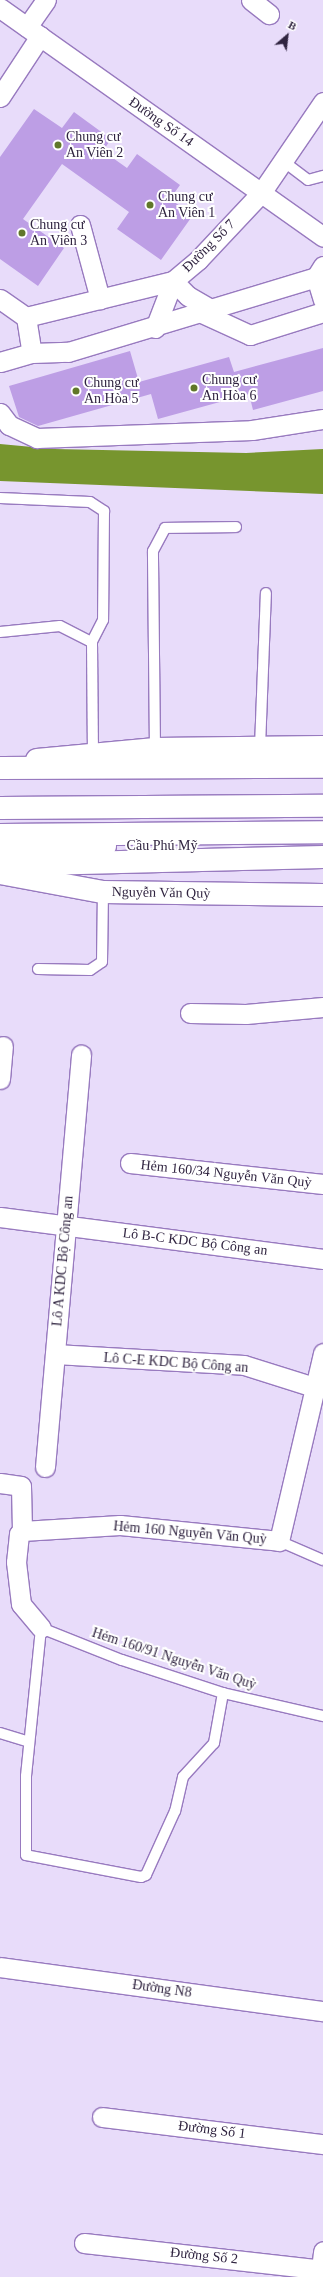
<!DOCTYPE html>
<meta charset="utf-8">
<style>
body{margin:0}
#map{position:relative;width:323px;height:2277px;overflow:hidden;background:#e8dcfa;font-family:"Times New Roman",serif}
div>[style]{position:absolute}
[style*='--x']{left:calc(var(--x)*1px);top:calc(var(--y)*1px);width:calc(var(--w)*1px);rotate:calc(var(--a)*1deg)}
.water>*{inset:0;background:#77952e}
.building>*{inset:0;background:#bd9ee5}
.roads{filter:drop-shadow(1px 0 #987abf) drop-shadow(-1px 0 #987abf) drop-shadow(0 1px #987abf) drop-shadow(0 -1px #987abf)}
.lane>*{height:10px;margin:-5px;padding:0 5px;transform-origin:5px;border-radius:5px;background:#fff}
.street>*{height:19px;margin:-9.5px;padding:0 9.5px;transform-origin:9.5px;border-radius:9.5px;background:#fff}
.secondary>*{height:22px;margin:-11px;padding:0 11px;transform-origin:11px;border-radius:11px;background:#fff}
.primary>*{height:22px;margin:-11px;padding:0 11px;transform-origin:11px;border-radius:11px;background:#fff}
.highway>*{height:22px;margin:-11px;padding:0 11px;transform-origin:11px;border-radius:11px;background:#fff}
.dots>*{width:11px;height:11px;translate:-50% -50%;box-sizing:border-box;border:2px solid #fff;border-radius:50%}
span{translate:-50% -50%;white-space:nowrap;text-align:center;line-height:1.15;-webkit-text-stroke:4px #fff;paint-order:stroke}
.street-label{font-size:14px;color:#302440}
.poi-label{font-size:14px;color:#302440}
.left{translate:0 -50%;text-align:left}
.north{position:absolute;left:267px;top:16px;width:40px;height:40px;-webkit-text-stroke:3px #fff;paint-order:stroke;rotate:28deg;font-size:11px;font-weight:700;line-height:16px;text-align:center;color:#302440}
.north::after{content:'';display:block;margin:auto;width:14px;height:18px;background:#302440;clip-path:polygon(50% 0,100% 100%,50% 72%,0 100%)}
</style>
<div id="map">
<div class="water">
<i style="clip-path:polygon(0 444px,54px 449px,246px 453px,323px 449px,323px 494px,0 481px)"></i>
</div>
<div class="building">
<i style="clip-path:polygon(34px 109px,62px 128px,74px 112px,111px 139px,103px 151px,127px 168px,137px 154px,180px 185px,170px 199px,193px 215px,161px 260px,117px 229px,129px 212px,62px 164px,23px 219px,64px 248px,38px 286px,0 259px,0 157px)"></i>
<i style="clip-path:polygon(323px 348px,323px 391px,253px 410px,249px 394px,158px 419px,151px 394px,38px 426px,19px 417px,9px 386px,130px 351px,139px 382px,229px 357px,234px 372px)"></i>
</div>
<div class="roads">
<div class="lane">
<i style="--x:283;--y:161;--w:31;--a:37"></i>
<i style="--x:308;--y:180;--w:16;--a:-15"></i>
<i style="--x:0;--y:498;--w:90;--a:2.5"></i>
<i style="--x:90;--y:502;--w:17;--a:33"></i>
<i style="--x:104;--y:511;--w:109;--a:90.5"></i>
<i style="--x:103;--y:620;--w:25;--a:117"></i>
<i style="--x:0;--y:632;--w:60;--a:-5.7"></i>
<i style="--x:60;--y:626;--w:36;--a:27"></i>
<i style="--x:92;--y:642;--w:111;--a:89.5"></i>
<i style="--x:260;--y:747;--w:154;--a:-87.8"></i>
<i style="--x:155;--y:749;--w:198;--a:-90.6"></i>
<i style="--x:153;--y:551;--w:26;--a:-62"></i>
<i style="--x:165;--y:528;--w:71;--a:-0.8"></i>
<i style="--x:38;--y:969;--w:52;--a:1.1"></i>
<i style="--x:90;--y:970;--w:14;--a:-34"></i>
<i style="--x:102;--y:962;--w:70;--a:-89.2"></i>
<i style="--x:279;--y:1541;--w:48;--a:23.4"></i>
<i style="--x:223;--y:1693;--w:51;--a:100.2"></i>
<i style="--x:214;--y:1743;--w:46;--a:132.4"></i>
<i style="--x:183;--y:1777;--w:35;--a:103"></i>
<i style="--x:175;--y:1811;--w:70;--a:114.4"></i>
<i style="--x:146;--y:1875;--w:5;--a:158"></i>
<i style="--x:141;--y:1877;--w:117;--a:-169.2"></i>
<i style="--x:26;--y:1855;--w:79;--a:-90"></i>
<i style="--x:26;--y:1776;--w:149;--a:-84.2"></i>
<i style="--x:41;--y:1628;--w:87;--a:21.6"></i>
<i style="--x:122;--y:1660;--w:106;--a:18.1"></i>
<i style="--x:223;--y:1693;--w:103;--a:13"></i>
<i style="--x:0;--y:1733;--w:30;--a:17"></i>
</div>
<div class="street">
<i style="--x:251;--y:0;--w:23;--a:38"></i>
<i style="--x:0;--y:8;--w:396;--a:35.3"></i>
<i style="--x:27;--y:27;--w:33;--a:-55"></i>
<i style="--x:0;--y:97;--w:73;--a:-56.7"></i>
<i style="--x:80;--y:225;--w:77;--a:74.9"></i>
<i style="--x:316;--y:277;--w:24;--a:73"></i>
<i style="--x:173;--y:281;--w:21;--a:45"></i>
<i style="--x:188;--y:296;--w:28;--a:30"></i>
<i style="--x:0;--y:299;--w:32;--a:35"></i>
<i style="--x:26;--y:317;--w:151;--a:-13.8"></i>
<i style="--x:173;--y:281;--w:33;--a:-40"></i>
<i style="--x:198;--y:260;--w:92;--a:-46.8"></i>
<i style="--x:261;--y:193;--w:110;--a:-55.7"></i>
<i style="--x:202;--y:313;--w:53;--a:24.6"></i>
<i style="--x:250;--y:335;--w:77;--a:-17.5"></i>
<i style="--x:26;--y:317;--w:36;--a:81"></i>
<i style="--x:32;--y:353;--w:36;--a:-2"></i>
<i style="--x:68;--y:352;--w:259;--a:-16.8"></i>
<i style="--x:316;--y:277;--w:13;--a:-58"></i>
<i style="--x:155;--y:328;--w:50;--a:-69"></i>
<i style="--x:0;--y:362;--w:33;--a:-16"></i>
<i style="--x:0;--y:413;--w:15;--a:53"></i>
<i style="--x:9;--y:425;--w:31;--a:25"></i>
<i style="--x:37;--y:438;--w:215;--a:-2.1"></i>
<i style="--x:252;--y:430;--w:72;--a:-8.8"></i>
<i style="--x:190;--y:1013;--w:56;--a:1"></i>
<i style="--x:246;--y:1014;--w:77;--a:-5.2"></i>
<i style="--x:0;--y:1079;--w:33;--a:-85"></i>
<i style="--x:130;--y:1163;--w:194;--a:6.2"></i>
<i style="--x:0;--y:1217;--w:326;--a:7.4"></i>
<i style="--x:55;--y:1354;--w:189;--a:3.3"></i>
<i style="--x:244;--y:1365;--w:77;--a:17.5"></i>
<i style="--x:45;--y:1467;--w:414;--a:-85"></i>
<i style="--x:0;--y:1483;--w:21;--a:8"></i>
<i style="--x:21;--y:1486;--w:45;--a:88.7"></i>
<i style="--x:22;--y:1531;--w:98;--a:-3.5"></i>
<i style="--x:120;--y:1525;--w:160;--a:5.7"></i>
<i style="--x:279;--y:1541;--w:193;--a:-76.8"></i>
<i style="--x:22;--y:1531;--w:4;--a:135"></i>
<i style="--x:19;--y:1534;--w:28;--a:96"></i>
<i style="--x:16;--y:1562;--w:42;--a:83.2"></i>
<i style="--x:21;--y:1604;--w:31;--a:50"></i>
<i style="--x:0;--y:1967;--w:326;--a:7.8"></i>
<i style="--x:102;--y:2117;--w:223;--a:7"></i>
<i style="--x:84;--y:2243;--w:241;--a:6.4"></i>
<i style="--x:320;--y:2277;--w:26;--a:-83"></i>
</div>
<div class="secondary">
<i style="--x:37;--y:760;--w:119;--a:-5.3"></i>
<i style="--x:155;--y:749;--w:168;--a:-0.7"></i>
<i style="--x:0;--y:873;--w:105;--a:10.5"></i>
<i style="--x:103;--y:892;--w:220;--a:0.8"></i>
</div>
<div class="primary">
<i style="--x:0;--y:768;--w:323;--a:-0.2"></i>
<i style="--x:0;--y:846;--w:105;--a:0"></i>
<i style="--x:0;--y:865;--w:323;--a:-1.4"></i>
</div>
<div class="highway">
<i style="--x:0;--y:808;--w:323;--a:-0.4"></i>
<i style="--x:0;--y:835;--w:323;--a:-0.5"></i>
</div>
</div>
<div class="dots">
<i style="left:58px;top:145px;background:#607729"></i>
<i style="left:150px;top:205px;background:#607729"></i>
<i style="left:22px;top:233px;background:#607729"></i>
<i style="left:194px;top:388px;background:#607729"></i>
<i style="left:76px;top:391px;background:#607729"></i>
</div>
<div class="street-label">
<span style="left:161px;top:122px;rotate:35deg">Đường Số 14</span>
<span style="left:209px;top:246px;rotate:-45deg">Đường Số 7</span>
<span style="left:162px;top:846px">Cầu Phú Mỹ</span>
<span style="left:161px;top:893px;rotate:1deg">Nguyễn Văn Quỳ</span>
<span style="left:226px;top:1174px;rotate:6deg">Hẻm 160/34 Nguyễn Văn Quỳ</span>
<span style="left:195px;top:1242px;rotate:7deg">Lô B-C KDC Bộ Công an</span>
<span style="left:63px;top:1261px;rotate:-85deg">Lô A KDC Bộ Công an</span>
<span style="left:176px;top:1363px;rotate:4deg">Lô C-E KDC Bộ Công an</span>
<span style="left:190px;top:1533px;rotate:5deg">Hẻm 160 Nguyễn Văn Quỳ</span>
<span style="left:174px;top:1659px;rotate:18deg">Hẻm 160/91 Nguyễn Văn Quỳ</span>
<span style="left:162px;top:1989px;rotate:8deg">Đường N8</span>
<span style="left:212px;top:2130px;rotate:7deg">Đường Số 1</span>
<span style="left:204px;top:2256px;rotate:6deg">Đường Số 2</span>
</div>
<div class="poi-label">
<span class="left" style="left:66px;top:145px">Chung cư<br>An Viên 2</span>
<span class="left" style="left:158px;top:205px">Chung cư<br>An Viên 1</span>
<span class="left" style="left:30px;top:233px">Chung cư<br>An Viên 3</span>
<span class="left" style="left:202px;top:388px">Chung cư<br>An Hòa 6</span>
<span class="left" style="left:84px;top:391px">Chung cư<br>An Hòa 5</span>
</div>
<div class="north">B</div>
</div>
